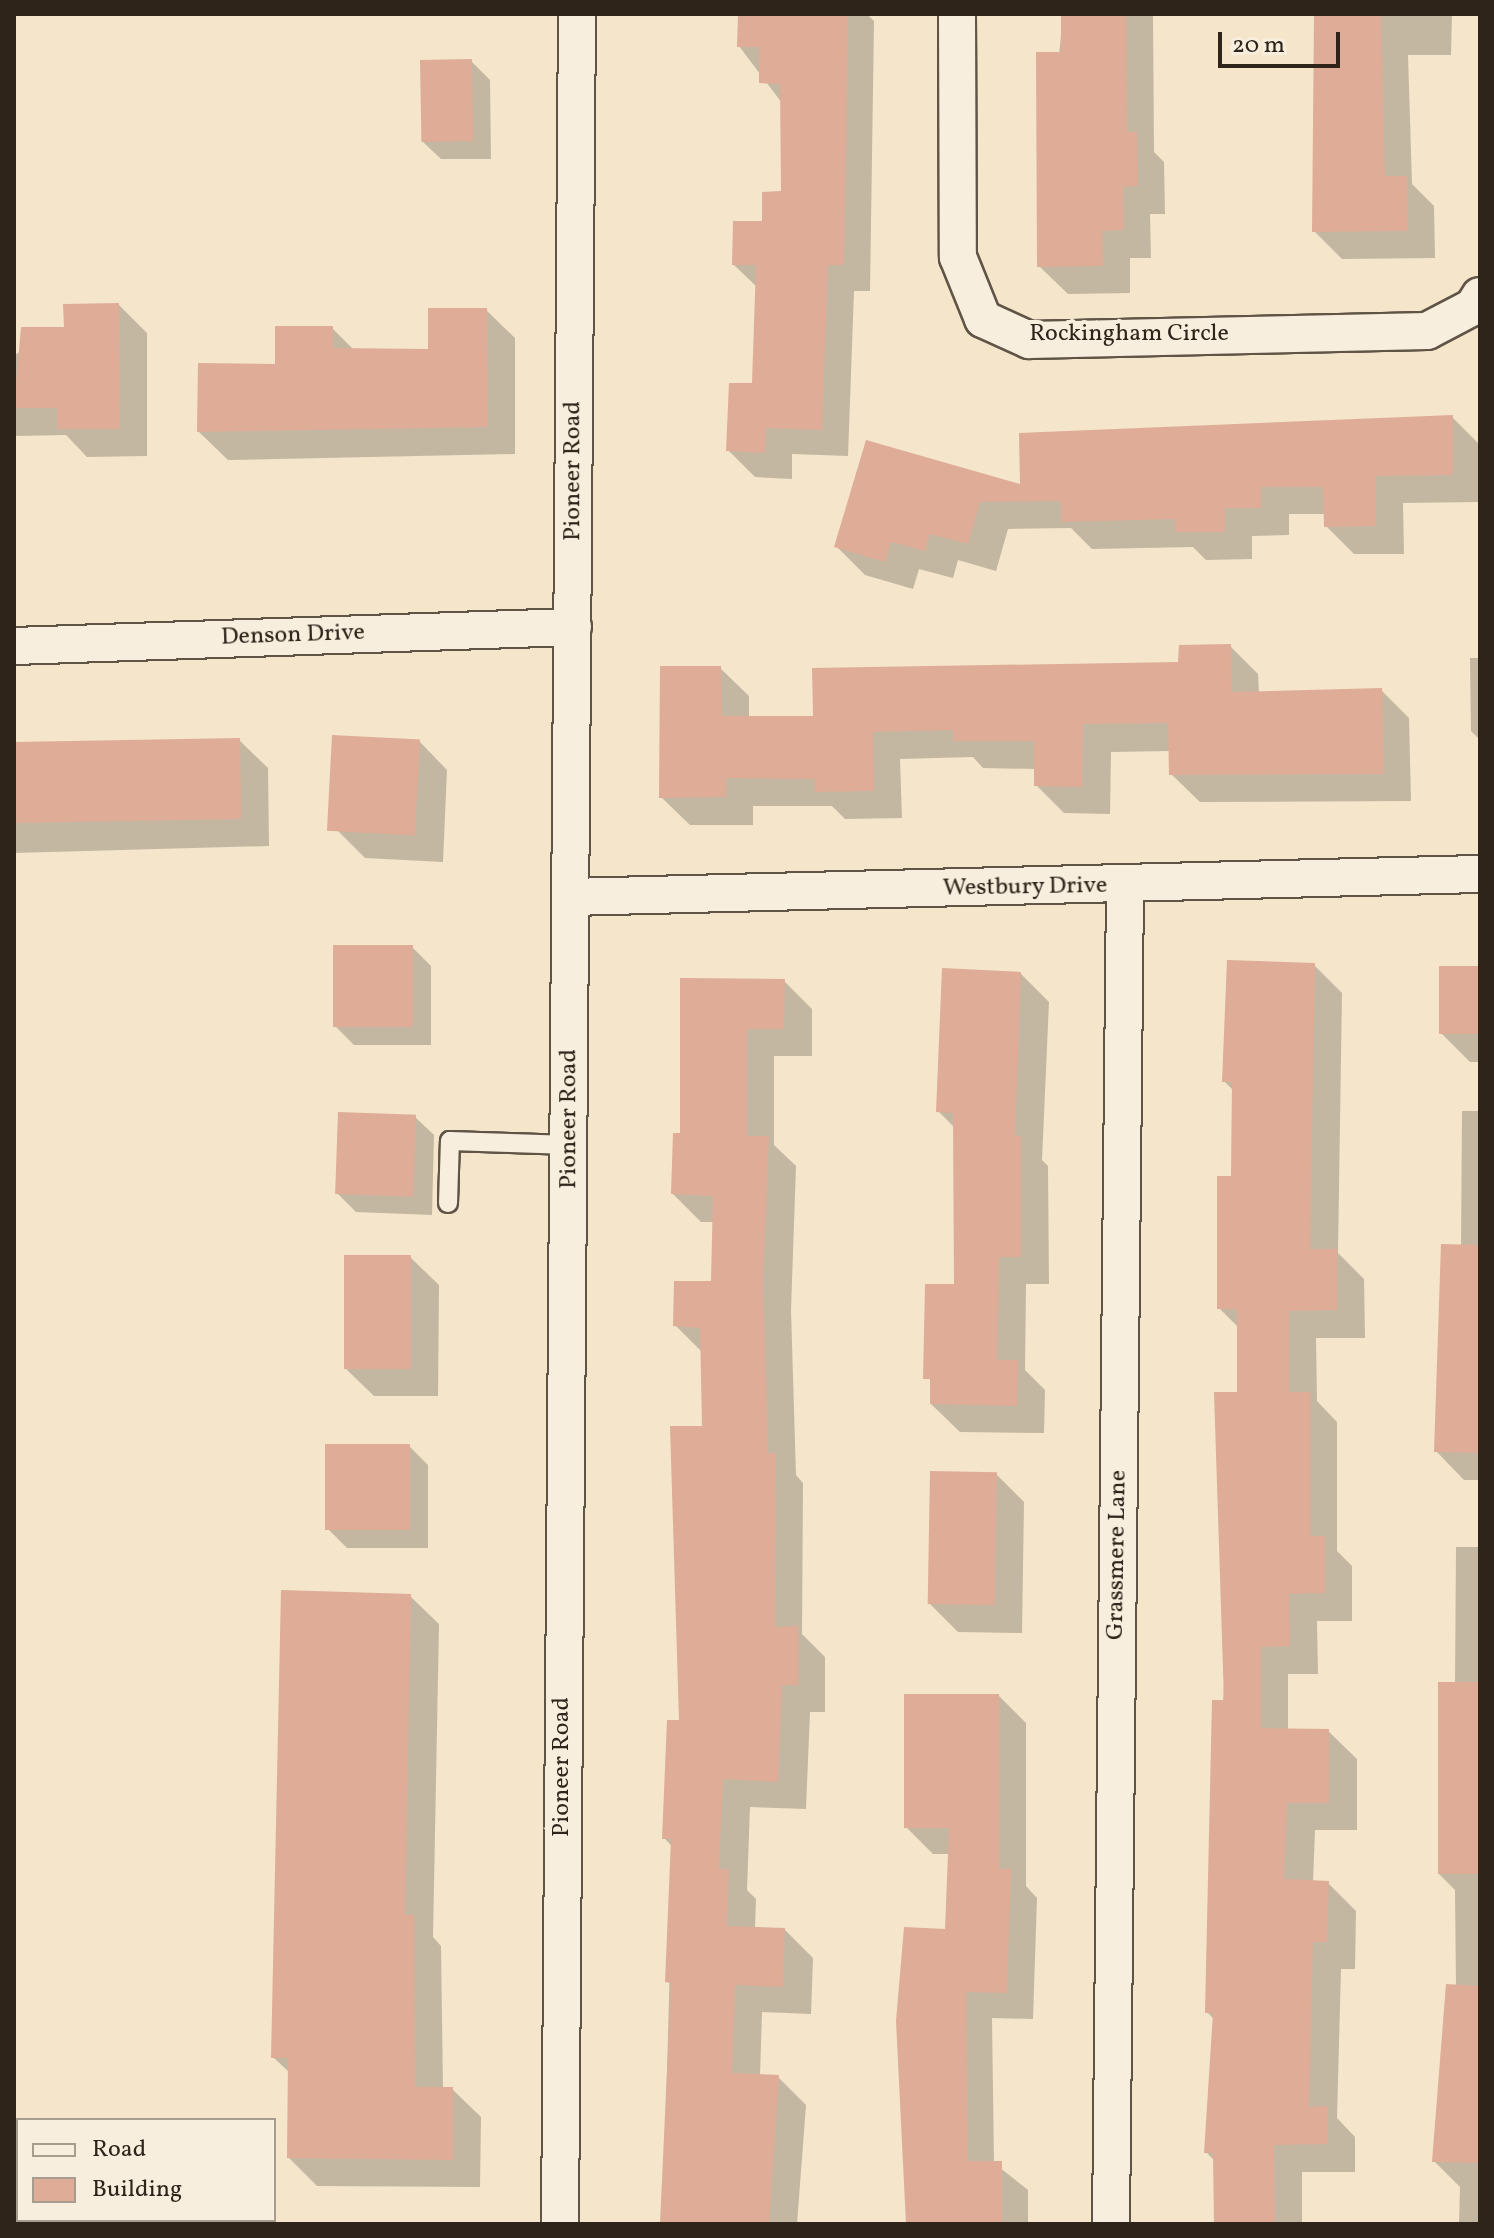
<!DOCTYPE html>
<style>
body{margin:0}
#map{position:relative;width:1494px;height:2238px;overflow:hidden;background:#f4e5cb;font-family:Vollkorn,serif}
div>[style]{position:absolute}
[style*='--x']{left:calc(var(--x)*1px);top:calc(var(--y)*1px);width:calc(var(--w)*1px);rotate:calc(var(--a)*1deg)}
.shadow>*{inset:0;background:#0003}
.building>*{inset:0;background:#deac97;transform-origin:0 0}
.roads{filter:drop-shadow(2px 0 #605446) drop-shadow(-2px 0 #605446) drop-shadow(0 2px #605446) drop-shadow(0 -2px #605446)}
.service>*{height:18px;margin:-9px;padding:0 9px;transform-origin:9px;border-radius:9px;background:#f8eedd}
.minor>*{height:36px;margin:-18px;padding:0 18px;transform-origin:18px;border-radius:18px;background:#f8eedd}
span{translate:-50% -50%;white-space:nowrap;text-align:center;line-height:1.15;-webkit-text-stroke:8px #f8eedd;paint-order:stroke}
.street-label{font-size:24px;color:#2e241a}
.frame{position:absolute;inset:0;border:16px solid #2e241a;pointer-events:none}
.legend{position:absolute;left:16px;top:2118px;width:260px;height:104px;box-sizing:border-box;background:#f8eedd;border:2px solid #a79d8f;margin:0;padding:10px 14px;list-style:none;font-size:24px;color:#2e241a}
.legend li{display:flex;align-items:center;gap:16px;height:40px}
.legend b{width:40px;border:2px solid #a79d8f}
.scale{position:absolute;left:1218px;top:32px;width:122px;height:36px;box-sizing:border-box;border:4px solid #2e241a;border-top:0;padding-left:10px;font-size:24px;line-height:28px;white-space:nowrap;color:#2e241a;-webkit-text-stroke:6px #f8eedd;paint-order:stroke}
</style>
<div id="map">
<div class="shadow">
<i style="clip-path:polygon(740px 14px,867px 14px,874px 21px,870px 291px,854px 291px,848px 456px,792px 454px,792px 479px,755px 477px,728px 450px,754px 385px,758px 288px,734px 265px,783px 193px,782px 103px,739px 46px)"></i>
<i style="clip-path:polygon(1063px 14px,1153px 14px,1154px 152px,1164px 162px,1165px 214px,1150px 214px,1151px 258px,1130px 258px,1130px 293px,1068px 294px,1039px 266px)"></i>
<i style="clip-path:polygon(1315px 14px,1452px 14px,1451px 55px,1408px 55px,1412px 184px,1434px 206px,1435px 258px,1342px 259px,1314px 231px)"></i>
<i style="clip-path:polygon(471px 61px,490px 80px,491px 159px,441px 159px,422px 141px)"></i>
<i style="clip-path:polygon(119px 305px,147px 333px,147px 456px,87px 457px,66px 435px,14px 436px,14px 355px)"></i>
<i style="clip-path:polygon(486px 310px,515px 338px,515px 454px,228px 460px,199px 432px,332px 328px,354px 350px,430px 351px)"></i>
<i style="clip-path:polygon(1452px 417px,1480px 445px,1480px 502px,1403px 503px,1404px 554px,1354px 554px,1326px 526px,1325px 514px,1289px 514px,1289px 535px,1252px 536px,1252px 559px,1206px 560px,1193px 547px,1092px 549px,1071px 528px,1008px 529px,996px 571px,958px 560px,953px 578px,919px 569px,913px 589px,865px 575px,837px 547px,1022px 487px)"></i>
<i style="clip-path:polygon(1230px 646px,1258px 674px,1259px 693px,1381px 690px,1409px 718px,1411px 801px,1200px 802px,1171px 774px,1171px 751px,1111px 752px,1110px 814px,1064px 813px,1036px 785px,1036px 769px,983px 768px,973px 757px,900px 759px,902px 818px,845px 819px,832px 806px,753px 806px,753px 825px,690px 825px,661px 797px,720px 668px,749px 696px,749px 718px,815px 718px,1180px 664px)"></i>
<i style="clip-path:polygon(1470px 658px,1480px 658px,1480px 740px,1471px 731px)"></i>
<i style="clip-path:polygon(334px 737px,419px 741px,447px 770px,443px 862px,365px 858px,337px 830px)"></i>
<i style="clip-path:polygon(239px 740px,268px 768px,269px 846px,14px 853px,14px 750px)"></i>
<i style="clip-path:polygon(412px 947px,431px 966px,431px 1045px,354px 1045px,335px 1026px)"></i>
<i style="clip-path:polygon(1314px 965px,1342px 993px,1338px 1253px,1364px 1279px,1365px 1338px,1316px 1338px,1317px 1401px,1337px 1422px,1337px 1551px,1352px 1566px,1352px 1621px,1317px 1621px,1318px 1674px,1288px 1674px,1288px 1730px,1328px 1731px,1357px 1759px,1357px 1830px,1315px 1830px,1313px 1882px,1328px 1883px,1356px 1911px,1355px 1969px,1341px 1969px,1337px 2118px,1355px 2137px,1355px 2172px,1302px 2172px,1302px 2224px,1216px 2224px,1215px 2161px,1206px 2152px,1214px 2019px,1207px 2012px,1239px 1394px,1239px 1328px,1219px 1308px,1233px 1178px,1234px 1091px,1224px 1081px)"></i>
<i style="clip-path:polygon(1480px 968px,1480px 1062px,1470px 1062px,1442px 1034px)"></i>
<i style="clip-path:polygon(1021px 974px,1049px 1002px,1042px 1160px,1048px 1166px,1049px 1284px,1026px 1284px,1025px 1370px,1045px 1390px,1044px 1433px,960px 1432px,931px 1404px,956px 1286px,955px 1128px,938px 1111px)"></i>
<i style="clip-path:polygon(682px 980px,784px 981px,812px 1009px,812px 1056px,774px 1056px,774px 1145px,796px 1166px,791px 1310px,796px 1475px,803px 1483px,802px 1634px,825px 1657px,825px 1712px,810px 1712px,806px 1809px,750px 1807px,747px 1890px,756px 1899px,755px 1929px,785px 1930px,813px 1958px,811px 2014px,762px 2012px,760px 2076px,778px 2077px,806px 2105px,797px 2224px,663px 2224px,673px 1847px,664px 1838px,681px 1722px,704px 1428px,703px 1353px,675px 1325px,713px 1283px,714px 1222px,701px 1222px,673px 1194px,682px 1135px)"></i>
<i style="clip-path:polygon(1462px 1111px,1480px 1111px,1480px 1480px,1464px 1480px,1436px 1451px,1461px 1247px)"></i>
<i style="clip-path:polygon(415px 1117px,434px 1135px,432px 1215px,356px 1212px,337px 1193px)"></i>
<i style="clip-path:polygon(410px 1257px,439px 1285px,438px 1396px,374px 1396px,345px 1368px)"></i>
<i style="clip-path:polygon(409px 1446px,428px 1465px,428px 1548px,347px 1548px,328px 1529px)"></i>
<i style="clip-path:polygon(996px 1474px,1024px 1502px,1022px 1633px,958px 1632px,930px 1604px)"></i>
<i style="clip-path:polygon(1456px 1547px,1480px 1547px,1480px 2224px,1459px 2224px,1460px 2187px,1434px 2161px,1456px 1986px,1455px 1890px,1438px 1873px,1455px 1684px)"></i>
<i style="clip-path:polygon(410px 1596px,439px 1624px,433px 1937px,441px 1946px,443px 2089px,452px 2089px,481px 2117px,480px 2187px,317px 2186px,289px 2158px,290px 2073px,273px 2057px)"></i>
<i style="clip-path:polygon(999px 1696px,1026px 1723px,1026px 1886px,1037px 1898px,1033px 2019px,992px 2018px,994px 2163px,1028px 2190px,1028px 2224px,908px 2224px,947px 1931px,950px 1854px,933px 1854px,906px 1827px)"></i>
</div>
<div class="building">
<i style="clip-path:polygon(738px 14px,848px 14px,844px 265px,828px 265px,822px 430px,766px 428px,765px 453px,726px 451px,729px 383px,752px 383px,756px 265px,732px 265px,733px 221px,762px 221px,762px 192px,781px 191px,780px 84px,759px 83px,759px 47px,737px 47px)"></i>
<i style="clip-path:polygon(1061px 14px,1126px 14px,1127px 132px,1137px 132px,1138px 186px,1123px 187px,1124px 230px,1102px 231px,1103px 266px,1037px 267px,1036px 52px,1061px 52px)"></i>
<i style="clip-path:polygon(1314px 14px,1381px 14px,1385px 176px,1407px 176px,1408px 231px,1312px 232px)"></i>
<i style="left:472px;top:59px;width:82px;height:52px;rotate:89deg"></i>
<i style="clip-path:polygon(119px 303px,120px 429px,57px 429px,57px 408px,14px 408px,21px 327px,64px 327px,63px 304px)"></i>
<i style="clip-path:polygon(428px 308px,487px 308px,488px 427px,197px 432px,198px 363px,275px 364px,275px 326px,333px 326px,333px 348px,428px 349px)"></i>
<i style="clip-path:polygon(1453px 415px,1453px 475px,1376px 476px,1376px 526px,1324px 527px,1323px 487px,1261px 487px,1261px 508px,1225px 508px,1225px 532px,1175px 532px,1175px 519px,1061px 522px,1061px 501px,980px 502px,968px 544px,930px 534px,925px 551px,891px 542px,885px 562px,834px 547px,866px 440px,1020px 484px,1019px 433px)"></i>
<i style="clip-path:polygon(1231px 644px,1232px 692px,1382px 688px,1384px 774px,1169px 775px,1168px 723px,1083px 724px,1082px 787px,1034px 786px,1034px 741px,953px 741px,953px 730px,873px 732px,874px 791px,815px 792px,814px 779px,726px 778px,726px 797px,659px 798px,660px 666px,721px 666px,722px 716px,813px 716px,812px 668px,1178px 662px,1179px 645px)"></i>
<i style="left:332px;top:735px;width:88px;height:96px;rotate:3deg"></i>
<i style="left:240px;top:738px;width:81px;height:226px;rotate:89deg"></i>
<i style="left:333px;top:945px;width:80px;height:82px"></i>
<i style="clip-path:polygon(1227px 960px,1315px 963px,1310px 1249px,1337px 1249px,1337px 1310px,1289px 1311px,1289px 1392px,1310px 1392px,1310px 1536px,1325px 1536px,1325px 1593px,1289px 1594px,1290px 1646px,1261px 1647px,1261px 1728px,1329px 1729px,1329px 1803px,1287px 1803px,1284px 1879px,1329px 1881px,1327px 1942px,1313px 1942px,1309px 2107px,1328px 2106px,1328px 2144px,1274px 2145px,1275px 2224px,1214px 2224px,1213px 2153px,1204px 2153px,1213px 2013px,1205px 2013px,1212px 1700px,1224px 1700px,1214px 1392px,1237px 1392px,1237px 1309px,1217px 1309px,1217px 1176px,1231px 1176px,1232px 1082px,1222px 1082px)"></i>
<i style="left:1480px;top:966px;width:68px;height:41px;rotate:90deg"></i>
<i style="clip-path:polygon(942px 968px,1021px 972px,1015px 1136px,1021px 1136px,1021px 1257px,999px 1257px,997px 1360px,1018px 1360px,1017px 1406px,930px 1404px,930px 1379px,923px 1379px,925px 1284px,954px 1284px,953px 1113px,936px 1112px)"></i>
<i style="clip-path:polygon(680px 978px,785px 979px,784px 1029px,747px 1029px,747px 1136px,769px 1136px,763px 1281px,768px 1453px,776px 1453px,775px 1627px,798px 1626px,798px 1685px,782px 1685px,778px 1782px,723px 1779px,719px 1869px,729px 1869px,727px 1926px,785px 1928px,783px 1987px,735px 1985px,732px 2073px,779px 2075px,769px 2224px,660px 2224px,671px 1983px,665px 1982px,671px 1839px,662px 1839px,667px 1720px,679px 1720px,670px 1426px,702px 1426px,700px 1328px,673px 1326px,674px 1281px,711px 1281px,713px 1196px,671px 1194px,673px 1133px,680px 1133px)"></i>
<i style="left:338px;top:1112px;width:78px;height:82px;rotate:2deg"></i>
<i style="clip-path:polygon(1441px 1244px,1480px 1245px,1480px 1453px,1434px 1452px)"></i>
<i style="left:344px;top:1255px;width:67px;height:114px"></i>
<i style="left:325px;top:1444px;width:85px;height:86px"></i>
<i style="left:930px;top:1471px;width:67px;height:133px;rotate:1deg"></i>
<i style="clip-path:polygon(281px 1590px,411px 1594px,405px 1915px,414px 1915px,415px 2087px,453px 2087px,453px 2160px,287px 2158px,288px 2058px,271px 2058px)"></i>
<i style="left:1438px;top:1682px;width:42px;height:192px"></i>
<i style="clip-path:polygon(904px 1694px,999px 1694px,999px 1869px,1011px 1869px,1007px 1993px,966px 1992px,968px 2161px,1002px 2161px,1002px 2224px,906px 2224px,896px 2021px,904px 1927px,945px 1929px,949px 1828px,904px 1828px)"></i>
<i style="clip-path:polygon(1446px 1984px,1480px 1986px,1480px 2163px,1432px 2162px)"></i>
</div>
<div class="roads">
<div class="service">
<i style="--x:448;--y:1203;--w:62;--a:-88.2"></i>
<i style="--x:450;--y:1141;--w:120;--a:1.9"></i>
</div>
<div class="minor">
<i style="--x:957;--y:14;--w:243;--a:89.8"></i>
<i style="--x:958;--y:257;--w:67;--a:68"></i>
<i style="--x:983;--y:319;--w:51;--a:24.5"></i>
<i style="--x:1029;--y:340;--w:398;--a:-1.3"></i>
<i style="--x:1427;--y:331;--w:52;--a:-27.6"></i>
<i style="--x:1473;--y:307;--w:13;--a:-58"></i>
<i style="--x:14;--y:646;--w:559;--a:-1.95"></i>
<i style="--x:570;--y:897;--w:910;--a:-1.45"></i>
<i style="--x:560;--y:2224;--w:2210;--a:-89.56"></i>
<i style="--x:1111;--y:2224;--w:1338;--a:-89.4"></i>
</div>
</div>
<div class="street-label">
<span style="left:1129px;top:335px">Rockingham Circle</span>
<span style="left:574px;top:471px;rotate:-90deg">Pioneer Road</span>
<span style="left:293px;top:636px;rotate:-2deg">Denson Drive</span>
<span style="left:1025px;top:888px;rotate:-1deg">Westbury Drive</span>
<span style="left:570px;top:1119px;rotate:-90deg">Pioneer Road</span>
<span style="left:1118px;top:1555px;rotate:-89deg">Grassmere Lane</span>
<span style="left:563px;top:1767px;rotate:-90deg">Pioneer Road</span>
</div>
<div class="frame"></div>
<ul class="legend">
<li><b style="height:10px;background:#f8eedd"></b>Road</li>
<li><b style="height:22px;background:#deac97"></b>Building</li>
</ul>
<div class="scale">20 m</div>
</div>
